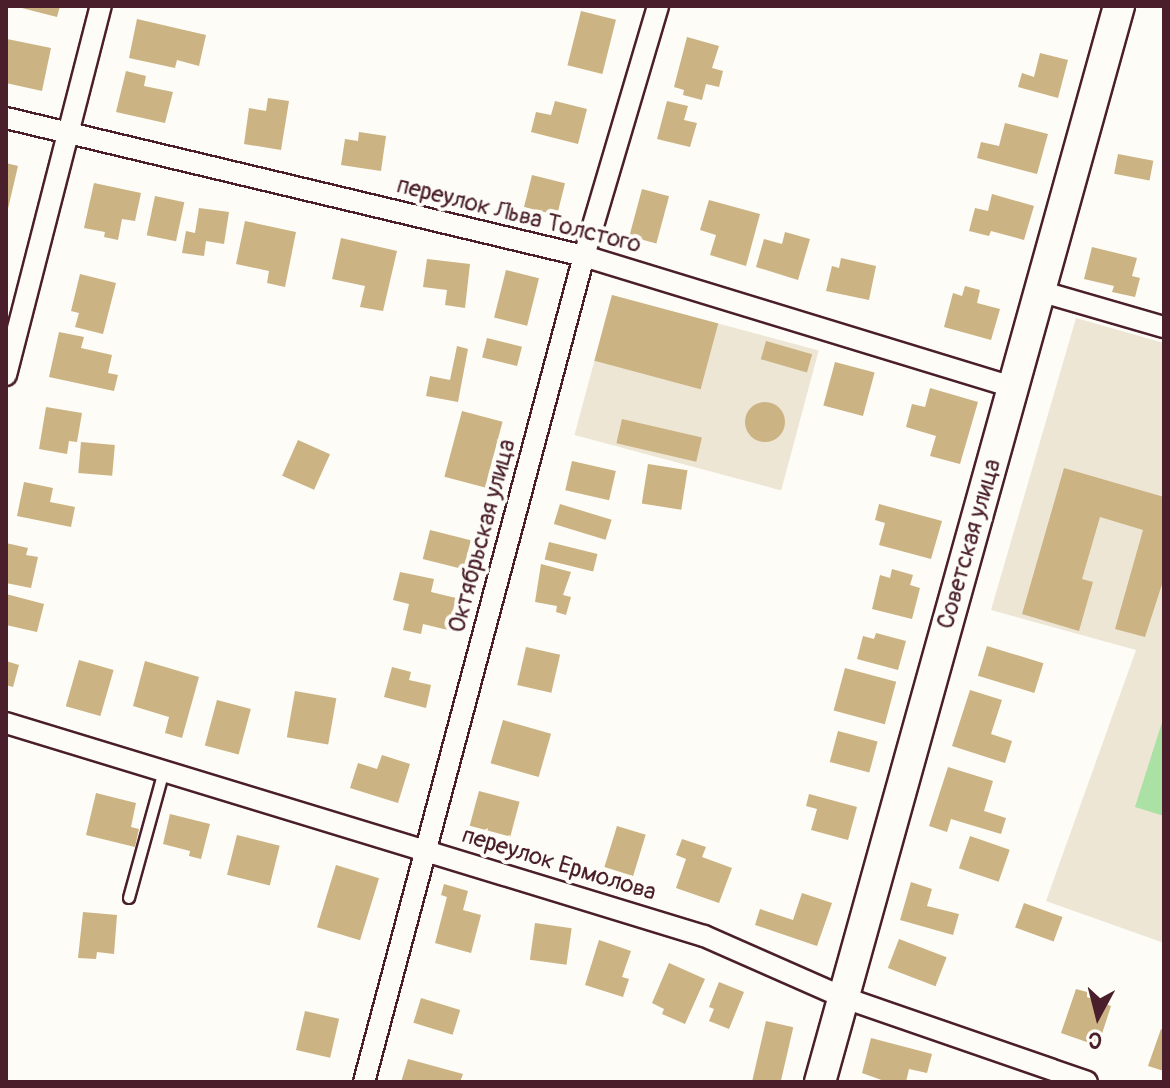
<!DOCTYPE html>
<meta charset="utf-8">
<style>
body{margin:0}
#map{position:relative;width:1170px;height:1088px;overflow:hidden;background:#fdfcf7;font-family:Pangolin,sans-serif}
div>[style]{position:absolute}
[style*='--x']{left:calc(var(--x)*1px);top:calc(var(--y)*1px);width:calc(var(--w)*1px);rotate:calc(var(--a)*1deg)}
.built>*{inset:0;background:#eee6d4;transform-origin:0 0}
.green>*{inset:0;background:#abe1a4}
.building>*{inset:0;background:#cbb383;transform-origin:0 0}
.round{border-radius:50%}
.roads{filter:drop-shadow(2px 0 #4a1f2b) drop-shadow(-2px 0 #4a1f2b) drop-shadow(0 2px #4a1f2b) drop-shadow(0 -2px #4a1f2b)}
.service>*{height:10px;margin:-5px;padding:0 5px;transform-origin:5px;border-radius:5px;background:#fdfcf7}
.minor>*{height:20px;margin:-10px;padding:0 10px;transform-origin:10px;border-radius:10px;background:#fdfcf7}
.secondary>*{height:30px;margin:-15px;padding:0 15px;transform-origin:15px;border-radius:15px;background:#fdfcf7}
span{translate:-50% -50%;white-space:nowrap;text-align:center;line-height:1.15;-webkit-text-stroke:8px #fdfcf7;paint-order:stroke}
.street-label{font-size:24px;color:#4a1f2b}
.frame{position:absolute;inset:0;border:8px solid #4a1f2b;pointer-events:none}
.north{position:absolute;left:1058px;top:976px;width:80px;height:80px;-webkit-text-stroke:6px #fdfcf7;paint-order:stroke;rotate:187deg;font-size:22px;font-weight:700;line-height:32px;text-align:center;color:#4a1f2b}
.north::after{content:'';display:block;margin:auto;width:28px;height:36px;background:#4a1f2b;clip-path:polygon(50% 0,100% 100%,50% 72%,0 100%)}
</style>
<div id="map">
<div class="built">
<i style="left:612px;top:295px;width:214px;height:145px;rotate:15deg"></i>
<i style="clip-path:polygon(1076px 318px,1164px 343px,1164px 943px,1046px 901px,1136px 650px,991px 610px)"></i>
</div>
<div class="green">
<i style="clip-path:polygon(1164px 716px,1164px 816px,1135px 807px)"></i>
</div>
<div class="building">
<i style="clip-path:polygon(14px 6px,60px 6px,57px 17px)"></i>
<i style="left:581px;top:11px;width:36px;height:56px;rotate:14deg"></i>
<i style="clip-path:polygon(137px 19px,206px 35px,199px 66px,177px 60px,175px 68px,129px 58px)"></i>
<i style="clip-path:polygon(687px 37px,719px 46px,712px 68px,723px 71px,719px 87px,706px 84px,702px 100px,683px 95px,684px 90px,674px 87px)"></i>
<i style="clip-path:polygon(7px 39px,51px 48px,42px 91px,6px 83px)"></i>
<i style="clip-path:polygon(1040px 53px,1068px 60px,1058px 98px,1018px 87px,1022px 73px,1034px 77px)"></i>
<i style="clip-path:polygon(126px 71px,146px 76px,144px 86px,173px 92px,165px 123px,116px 112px)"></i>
<i style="clip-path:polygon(268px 98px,289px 101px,281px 150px,244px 144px,249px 108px,266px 111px)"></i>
<i style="clip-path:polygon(555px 101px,587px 109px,578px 144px,531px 132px,536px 112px,551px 115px)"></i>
<i style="clip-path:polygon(667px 101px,688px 106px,684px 120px,697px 123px,690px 147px,657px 139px)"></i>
<i style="clip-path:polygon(1005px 123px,1048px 134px,1037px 174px,977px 158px,981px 142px,999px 146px)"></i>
<i style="clip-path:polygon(359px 132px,386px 136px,381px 171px,341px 165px,345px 139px,358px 141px)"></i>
<i style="left:1118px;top:154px;width:36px;height:20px;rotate:11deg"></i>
<i style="clip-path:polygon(6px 163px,18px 166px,7px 213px,6px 213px)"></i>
<i style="left:532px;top:175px;width:34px;height:33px;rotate:14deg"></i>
<i style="clip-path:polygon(94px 183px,141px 193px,135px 221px,122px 219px,118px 240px,104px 237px,105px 232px,84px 228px)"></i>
<i style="left:642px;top:189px;width:28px;height:49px;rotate:15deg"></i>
<i style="clip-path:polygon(992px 194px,1034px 206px,1024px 240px,991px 231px,989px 236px,969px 231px,975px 208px,988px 211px)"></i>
<i style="left:155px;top:196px;width:30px;height:40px;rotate:12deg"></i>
<i style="clip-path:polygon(709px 200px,760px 214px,746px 266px,710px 255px,716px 235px,700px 230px)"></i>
<i style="clip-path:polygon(199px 208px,229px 212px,224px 244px,206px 241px,204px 256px,182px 253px,186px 231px,195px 233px)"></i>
<i style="clip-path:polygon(245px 221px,296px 232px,285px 287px,267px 283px,269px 271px,236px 264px)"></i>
<i style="clip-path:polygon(785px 232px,810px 239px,798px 280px,756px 267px,764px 239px,782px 244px)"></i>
<i style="clip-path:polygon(341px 238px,397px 251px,383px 311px,360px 307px,365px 286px,332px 279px)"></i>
<i style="clip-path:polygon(1092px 247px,1137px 258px,1132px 276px,1140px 278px,1135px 297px,1112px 292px,1114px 286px,1084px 279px)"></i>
<i style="clip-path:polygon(841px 258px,876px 266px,869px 300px,826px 291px,832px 266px,839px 268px)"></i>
<i style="clip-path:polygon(427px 259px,470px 264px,465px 308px,445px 305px,447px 290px,423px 287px)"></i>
<i style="left:506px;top:270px;width:34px;height:49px;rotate:14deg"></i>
<i style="clip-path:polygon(80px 274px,116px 283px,103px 334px,75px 327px,79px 313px,71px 311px)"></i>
<i style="clip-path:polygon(965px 286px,980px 290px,977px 303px,1000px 309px,991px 340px,944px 327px,953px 293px,962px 296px)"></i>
<i style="left:612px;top:295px;width:110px;height:68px;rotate:15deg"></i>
<i style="clip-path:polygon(59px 332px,84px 337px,81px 348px,112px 355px,108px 373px,118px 375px,114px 391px,49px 377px)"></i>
<i style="left:487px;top:338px;width:36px;height:20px;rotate:14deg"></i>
<i style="left:766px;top:341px;width:48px;height:19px;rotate:16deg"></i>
<i style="clip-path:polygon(457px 346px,468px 349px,458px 402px,426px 396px,430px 376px,450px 380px)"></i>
<i style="left:835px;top:362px;width:41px;height:45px;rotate:15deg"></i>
<i style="clip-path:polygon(930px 388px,978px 402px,960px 464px,930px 456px,936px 436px,906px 427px,912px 404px,925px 407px)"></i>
<i class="round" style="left:745px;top:402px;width:40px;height:40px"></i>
<i style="clip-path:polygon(46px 407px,82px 413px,77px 442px,69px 441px,67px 454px,39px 449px)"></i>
<i style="left:462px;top:411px;width:42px;height:68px;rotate:15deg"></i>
<i style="left:622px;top:419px;width:82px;height:25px;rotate:13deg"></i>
<i style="left:298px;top:440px;width:35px;height:39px;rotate:24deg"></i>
<i style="left:81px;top:442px;width:34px;height:31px;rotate:5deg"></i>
<i style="left:572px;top:461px;width:45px;height:30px;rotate:13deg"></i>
<i style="left:648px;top:464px;width:40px;height:40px;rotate:9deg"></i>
<i style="clip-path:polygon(1064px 468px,1164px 497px,1164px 578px,1145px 637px,1115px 629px,1143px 530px,1100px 517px,1082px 579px,1093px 582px,1079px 631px,1022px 614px)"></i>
<i style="clip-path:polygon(24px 482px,53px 488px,50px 502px,75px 507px,71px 527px,17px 516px)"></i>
<i style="left:560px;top:504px;width:54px;height:21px;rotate:17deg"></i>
<i style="clip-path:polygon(879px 504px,942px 521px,931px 559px,879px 545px,885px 523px,875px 520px)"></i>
<i style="left:430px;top:530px;width:42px;height:30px;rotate:14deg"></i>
<i style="left:549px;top:542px;width:50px;height:18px;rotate:14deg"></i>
<i style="clip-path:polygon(6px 543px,28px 548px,26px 555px,38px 557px,31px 588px,6px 583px)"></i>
<i style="clip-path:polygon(541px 564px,571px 572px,563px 595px,571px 597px,566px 615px,556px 612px,557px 606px,535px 602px)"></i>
<i style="clip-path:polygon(892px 569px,913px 575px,910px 585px,920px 588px,912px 619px,872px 609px,880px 575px,890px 578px)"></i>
<i style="clip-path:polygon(400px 572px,434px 579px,431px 592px,456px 598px,448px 630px,423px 624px,421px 634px,403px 630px,409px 604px,393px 600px)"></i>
<i style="clip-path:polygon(6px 594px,44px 604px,37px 632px,6px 625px)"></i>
<i style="clip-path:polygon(876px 633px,906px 641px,898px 670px,857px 659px,863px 636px,874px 639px)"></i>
<i style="left:987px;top:646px;width:59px;height:31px;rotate:17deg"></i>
<i style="left:526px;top:647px;width:35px;height:39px;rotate:13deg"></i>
<i style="left:79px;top:660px;width:36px;height:48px;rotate:16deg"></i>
<i style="clip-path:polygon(6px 661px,19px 665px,13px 687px,6px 685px)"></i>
<i style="clip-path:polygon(145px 661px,199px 677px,182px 738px,165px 733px,169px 717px,133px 706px)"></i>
<i style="clip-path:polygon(392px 667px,411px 672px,409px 680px,431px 685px,426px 708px,384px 697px)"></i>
<i style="left:845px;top:668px;width:53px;height:44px;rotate:15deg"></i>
<i style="clip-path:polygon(970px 690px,1002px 700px,991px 734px,1012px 741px,1005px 763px,952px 746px)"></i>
<i style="left:295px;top:691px;width:42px;height:47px;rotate:10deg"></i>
<i style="left:217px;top:700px;width:35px;height:47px;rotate:15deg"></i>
<i style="left:503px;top:720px;width:50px;height:45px;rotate:16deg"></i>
<i style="left:838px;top:731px;width:41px;height:32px;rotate:15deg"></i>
<i style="clip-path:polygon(382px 755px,410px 764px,398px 803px,350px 788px,358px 763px,377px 769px)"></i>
<i style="clip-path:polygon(948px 767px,993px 781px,984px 811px,1006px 818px,1001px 834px,951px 819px,947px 832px,929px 826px)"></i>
<i style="left:479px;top:791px;width:42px;height:36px;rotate:15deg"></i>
<i style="clip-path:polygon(96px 793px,136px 803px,131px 827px,139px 829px,135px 847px,86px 835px)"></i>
<i style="clip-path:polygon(809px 794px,857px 807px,848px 840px,811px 830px,817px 809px,806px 806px)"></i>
<i style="clip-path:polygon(170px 814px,210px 824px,201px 859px,189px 856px,190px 851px,163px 844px)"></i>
<i style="left:617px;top:826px;width:30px;height:43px;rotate:17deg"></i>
<i style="left:237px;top:835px;width:44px;height:41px;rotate:14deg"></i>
<i style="left:970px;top:836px;width:42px;height:34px;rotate:19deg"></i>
<i style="clip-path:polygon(682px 839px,706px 847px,702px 857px,732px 868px,719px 903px,676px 888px,686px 859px,676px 855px)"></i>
<i style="left:336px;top:865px;width:45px;height:65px;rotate:17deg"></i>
<i style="clip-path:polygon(911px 882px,932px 889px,927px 906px,959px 914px,953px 935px,900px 920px)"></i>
<i style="clip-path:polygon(444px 884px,468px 891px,463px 910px,481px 915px,471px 953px,435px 943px,447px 897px,441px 895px)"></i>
<i style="clip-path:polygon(802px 893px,832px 903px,817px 946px,755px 925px,760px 909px,793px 920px)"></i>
<i style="left:1024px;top:903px;width:41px;height:26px;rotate:20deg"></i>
<i style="clip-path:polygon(83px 912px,117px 915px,114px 954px,97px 952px,96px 959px,78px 958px)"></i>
<i style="left:535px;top:923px;width:37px;height:37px;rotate:8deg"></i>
<i style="left:899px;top:939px;width:51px;height:31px;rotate:21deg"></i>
<i style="clip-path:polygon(599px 940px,631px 951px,622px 977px,629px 979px,623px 997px,585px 985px)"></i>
<i style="clip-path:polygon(669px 963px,705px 979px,685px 1024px,662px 1014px,664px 1009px,652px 1003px)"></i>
<i style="clip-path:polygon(719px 982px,744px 992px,729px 1029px,709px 1021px,714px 1009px,709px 1007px)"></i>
<i style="clip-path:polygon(1076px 989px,1087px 992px,1087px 997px,1111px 1006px,1098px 1046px,1061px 1033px)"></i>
<i style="left:421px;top:998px;width:41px;height:26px;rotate:17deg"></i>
<i style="left:305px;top:1011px;width:35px;height:40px;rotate:13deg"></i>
<i style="left:766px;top:1021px;width:28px;height:63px;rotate:13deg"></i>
<i style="clip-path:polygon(1161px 1029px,1164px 1030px,1164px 1071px,1148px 1066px)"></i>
<i style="clip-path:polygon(871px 1038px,932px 1054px,927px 1073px,909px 1069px,906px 1082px,887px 1082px,862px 1073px)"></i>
<i style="clip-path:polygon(408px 1059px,463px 1074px,460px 1082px,401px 1082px)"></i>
</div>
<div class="roads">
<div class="service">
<i style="--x:129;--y:898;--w:132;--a:-74.6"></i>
</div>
<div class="minor">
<i style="--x:6;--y:118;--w:594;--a:13.43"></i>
<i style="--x:584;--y:256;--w:449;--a:17"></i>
<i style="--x:1039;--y:291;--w:130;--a:16.1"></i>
<i style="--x:6;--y:375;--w:381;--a:-75.6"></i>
<i style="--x:6;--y:723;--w:730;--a:16.97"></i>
<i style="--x:704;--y:936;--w:151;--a:23.8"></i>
<i style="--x:842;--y:997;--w:259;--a:19.1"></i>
<i style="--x:364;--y:1082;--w:855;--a:-75.09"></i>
<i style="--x:584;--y:256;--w:261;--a:-73.5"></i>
</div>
<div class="secondary">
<i style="--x:820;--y:1082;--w:1117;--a:-74.47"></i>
</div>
</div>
<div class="street-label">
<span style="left:519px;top:215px;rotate:14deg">переулок Льва Толстого</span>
<span style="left:482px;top:536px;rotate:-75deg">Октябрьская улица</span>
<span style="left:969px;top:544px;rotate:-74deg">Советская улица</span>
<span style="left:559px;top:864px;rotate:17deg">переулок Ермолова</span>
</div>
<div class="frame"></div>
<div class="north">С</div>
</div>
